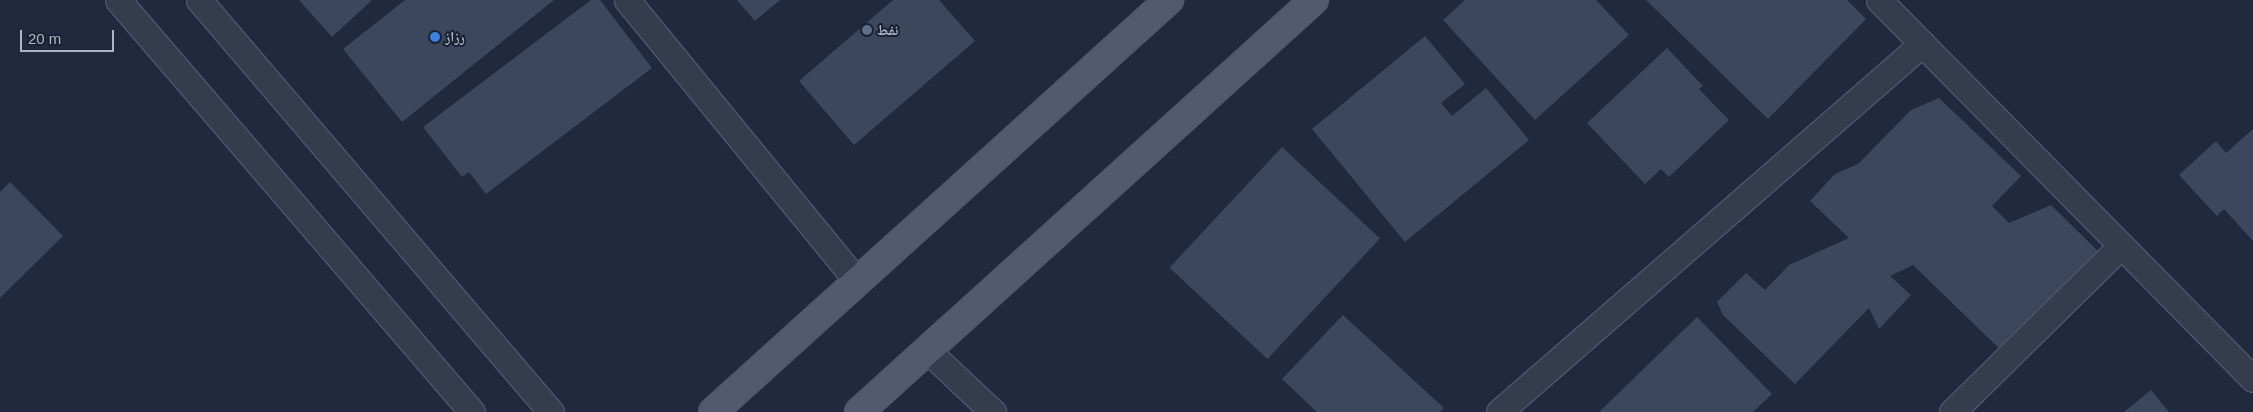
<!DOCTYPE html>
<meta charset="utf-8">
<style>
body{margin:0}
#map{position:relative;width:2253px;height:412px;overflow:hidden;background:#20293d;font-family:Helvetica,"Noto Naskh Arabic",sans-serif}
div>[style]{position:absolute}
[style*='--x']{left:calc(var(--x)*1px);top:calc(var(--y)*1px);width:calc(var(--w)*1px);rotate:calc(var(--a)*1deg)}
.building>*{inset:0;background:#3c475d;transform-origin:0 0}
.roads{filter:drop-shadow(1px 0 #4f5667) drop-shadow(-1px 0 #4f5667) drop-shadow(0 1px #4f5667) drop-shadow(0 -1px #4f5667)}
.street>*{height:25px;margin:-12.5px;padding:0 12.5px;transform-origin:12.5px;border-radius:12.5px;background:#343c4d}
.primary>*{height:28px;margin:-14px;padding:0 14px;transform-origin:14px;border-radius:14px;background:#525a6d}
.dots>*{width:14px;height:14px;translate:-50% -50%;box-sizing:border-box;border:2px solid #1a2131;border-radius:50%}
span{translate:-50% -50%;white-space:nowrap;text-align:center;line-height:1.15;-webkit-text-stroke:4px #1a2131;paint-order:stroke}
.poi-label{font-size:14px;color:#afb6c9;font-weight:700}
.left{translate:0 -50%;text-align:left}
.scale{position:absolute;left:20px;top:30px;width:94px;height:22px;box-sizing:border-box;border:2px solid #afb6c9;border-top:0;padding-left:6px;font-size:15px;line-height:18px;white-space:nowrap;color:#afb6c9;-webkit-text-stroke:4px #1a2131;paint-order:stroke}
</style>
<div id="map">
<div class="building">
<i style="clip-path:polygon(299px 0,372px 0,332px 37px)"></i>
<i style="clip-path:polygon(405px 0,554px 0,402px 122px,343px 49px)"></i>
<i style="clip-path:polygon(591px 0,600px 0,652px 68px,486px 194px,469px 172px,462px 177px,423px 127px)"></i>
<i style="clip-path:polygon(737px 0,780px 0,755px 21px)"></i>
<i style="clip-path:polygon(893px 0,939px 0,975px 41px,854px 145px,799px 81px)"></i>
<i style="clip-path:polygon(1465px 0,1596px 0,1629px 35px,1535px 120px,1443px 20px)"></i>
<i style="clip-path:polygon(1646px 0,1847px 0,1866px 19px,1768px 119px)"></i>
<i style="clip-path:polygon(1425px 36px,1465px 84px,1441px 103px,1452px 116px,1486px 88px,1529px 140px,1405px 242px,1312px 129px)"></i>
<i style="clip-path:polygon(1667px 48px,1703px 86px,1699px 89px,1729px 120px,1669px 177px,1661px 169px,1645px 184px,1587px 123px)"></i>
<i style="clip-path:polygon(1939px 98px,2021px 176px,1992px 206px,2009px 223px,2051px 205px,2105px 258px,2008px 357px,1913px 265px,1890px 276px,1911px 295px,1879px 329px,1869px 308px,1795px 384px,1723px 315px,1717px 302px,1746px 273px,1765px 290px,1789px 265px,1849px 238px,1810px 201px,1835px 174px,1858px 164px,1911px 110px)"></i>
<i style="clip-path:polygon(2253px 129px,2253px 241px,2224px 209px,2217px 216px,2179px 175px,2216px 141px,2226px 153px)"></i>
<i style="left:1282px;top:147px;width:134px;height:165px;rotate:43deg"></i>
<i style="clip-path:polygon(10px 182px,63px 236px,0 298px,0 192px)"></i>
<i style="clip-path:polygon(1343px 315px,1444px 408px,1440px 412px,1317px 412px,1282px 379px)"></i>
<i style="clip-path:polygon(1697px 317px,1772px 394px,1753px 412px,1599px 412px)"></i>
<i style="clip-path:polygon(2151px 390px,2169px 412px,2124px 412px)"></i>
</div>
<div class="roads">
<div class="street">
<i style="--x:118;--y:0;--w:543;--a:49.33"></i>
<i style="--x:199;--y:0;--w:542;--a:49.49"></i>
<i style="--x:627;--y:0;--w:363;--a:50.7"></i>
<i style="--x:1879;--y:0;--w:532;--a:45.38"></i>
<i style="--x:927;--y:350;--w:91;--a:43.2"></i>
<i style="--x:1499;--y:412;--w:561;--a:-41.02"></i>
<i style="--x:1952;--y:412;--w:237;--a:-44.5"></i>
</div>
<div class="primary">
<i style="--x:713;--y:412;--w:615;--a:-42.1"></i>
<i style="--x:859;--y:412;--w:614;--a:-42.16"></i>
</div>
</div>
<div class="dots">
<i style="left:867px;top:30px;background:#5c6f8a"></i>
<i style="left:435px;top:37px;background:#3f7fe0"></i>
</div>
<div class="poi-label">
<span class="left" style="left:877px;top:30px">نفط</span>
<span class="left" style="left:445px;top:37px">رزاز</span>
</div>
<div class="scale">20 m</div>
</div>
